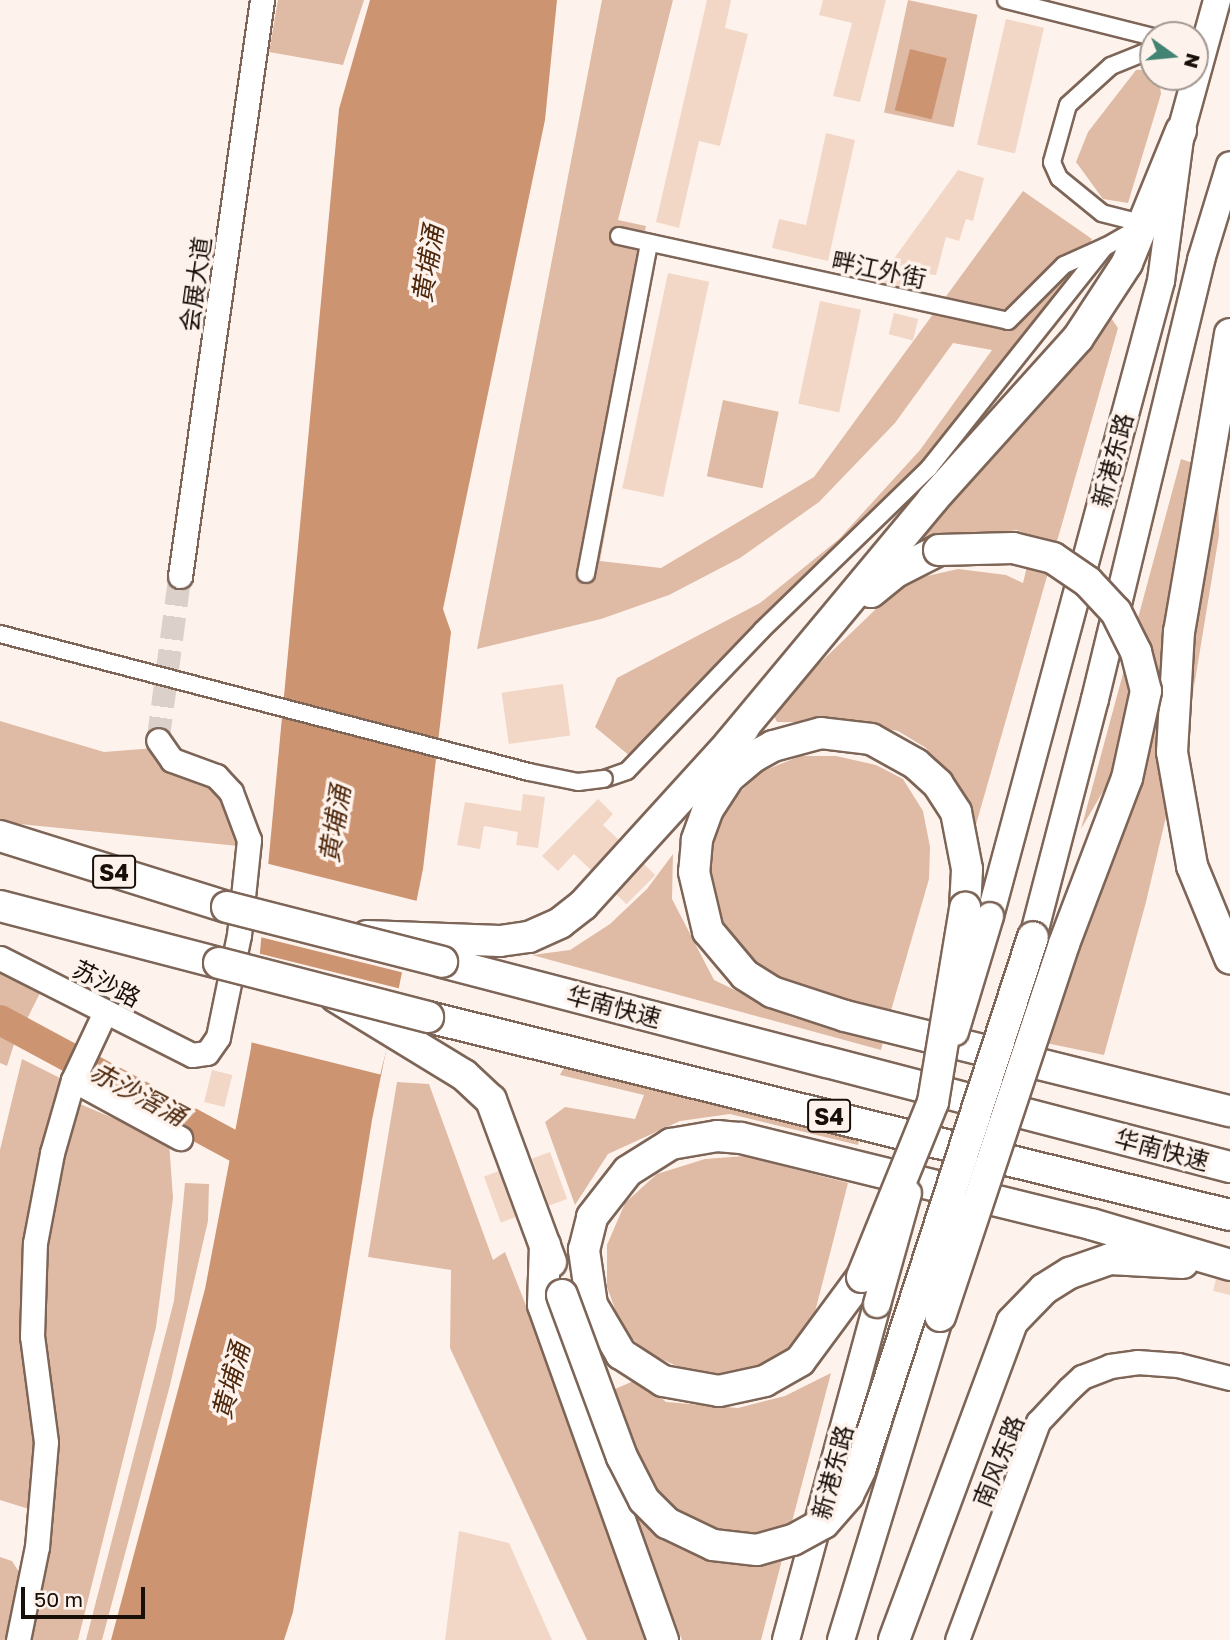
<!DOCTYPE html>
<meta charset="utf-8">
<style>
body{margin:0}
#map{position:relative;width:1230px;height:1640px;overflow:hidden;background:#fef3ec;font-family:"Golos Text","Noto Sans SC",sans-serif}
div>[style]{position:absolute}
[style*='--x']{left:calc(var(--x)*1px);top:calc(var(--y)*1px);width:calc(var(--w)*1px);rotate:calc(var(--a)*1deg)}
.green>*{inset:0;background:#dfbaa4;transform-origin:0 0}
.water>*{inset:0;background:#cd9472;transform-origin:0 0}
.pier>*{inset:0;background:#fef3ec;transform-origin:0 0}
.river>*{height:30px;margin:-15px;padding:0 15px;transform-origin:15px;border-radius:15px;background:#cd9472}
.building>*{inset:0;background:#f2d7c6;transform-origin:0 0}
.secondary-tunnel>*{height:23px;margin-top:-11.5px;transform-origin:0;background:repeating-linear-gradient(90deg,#dcd1ca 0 23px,transparent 0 34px)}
.roads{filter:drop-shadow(2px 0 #7d6557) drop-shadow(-2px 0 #7d6557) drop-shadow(0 2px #7d6557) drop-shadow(0 -2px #7d6557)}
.street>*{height:16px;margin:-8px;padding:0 8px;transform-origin:8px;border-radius:8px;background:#fff}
.secondary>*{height:23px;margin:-11.5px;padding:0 11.5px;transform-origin:11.5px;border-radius:11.5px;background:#fff}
.primary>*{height:26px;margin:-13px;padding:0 13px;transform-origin:13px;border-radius:13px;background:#fff}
.highway>*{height:30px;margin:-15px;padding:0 15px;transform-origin:15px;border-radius:15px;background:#fff}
.bridges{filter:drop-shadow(2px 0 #7d6557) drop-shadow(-2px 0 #7d6557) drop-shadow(0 2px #7d6557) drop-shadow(0 -2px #7d6557)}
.street-bridge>*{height:16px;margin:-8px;padding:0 8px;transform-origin:8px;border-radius:8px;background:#fff}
.primary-bridge>*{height:26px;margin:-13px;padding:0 13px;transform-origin:13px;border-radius:13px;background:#fff}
.highway-bridge>*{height:30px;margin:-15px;padding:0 15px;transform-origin:15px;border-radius:15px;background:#fff}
span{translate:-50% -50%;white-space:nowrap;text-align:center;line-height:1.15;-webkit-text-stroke:7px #fef3ec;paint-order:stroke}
.shield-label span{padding:2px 5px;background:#fef3ec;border:2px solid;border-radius:5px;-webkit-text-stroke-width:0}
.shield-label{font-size:23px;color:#180f09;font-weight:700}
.street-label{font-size:24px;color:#180f09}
.water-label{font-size:26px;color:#4e280d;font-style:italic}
.north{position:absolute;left:1139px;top:21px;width:70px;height:70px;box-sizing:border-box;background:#fef3ec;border:2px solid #a29891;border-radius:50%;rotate:105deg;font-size:19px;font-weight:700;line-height:28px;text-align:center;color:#180f09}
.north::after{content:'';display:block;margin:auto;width:24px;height:32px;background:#428373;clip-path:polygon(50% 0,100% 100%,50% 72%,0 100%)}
.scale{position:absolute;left:21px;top:1587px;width:124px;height:32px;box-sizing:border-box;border:4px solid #180f09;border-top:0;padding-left:9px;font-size:21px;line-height:24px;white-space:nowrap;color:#180f09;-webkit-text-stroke:5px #fef3ec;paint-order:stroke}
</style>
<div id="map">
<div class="green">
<i style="clip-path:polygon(278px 0,364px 0,343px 65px,269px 52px)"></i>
<i style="clip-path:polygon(602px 0,673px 0,618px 220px,646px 226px,641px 250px,656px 253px,600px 561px,661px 568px,814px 477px,1023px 191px,1092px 239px,1068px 287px,914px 475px,631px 757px,595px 727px,617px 678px,760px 603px,839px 539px,920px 450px,992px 350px,953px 343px,895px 423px,819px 502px,740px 558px,669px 595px,601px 619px,477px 649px)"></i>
<i style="left:908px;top:0;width:71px;height:115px;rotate:12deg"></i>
<i style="clip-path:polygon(1153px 69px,1153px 77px,1159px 77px,1161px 94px,1128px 203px,1103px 199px,1076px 162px,1088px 132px,1136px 70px)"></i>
<i style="clip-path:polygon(1109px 315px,1118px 328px,973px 835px,961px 793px,926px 748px,898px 731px,856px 723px,777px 722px,771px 710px,905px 581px,958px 569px,1006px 575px,1023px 583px,1034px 537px,1017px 530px,907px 547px)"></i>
<i style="left:723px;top:400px;width:57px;height:78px;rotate:12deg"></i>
<i style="clip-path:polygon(1181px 459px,1199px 465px,1218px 485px,1219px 535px,1188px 723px,1146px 902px,1104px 1055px,1046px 1043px,1123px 803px,1105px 788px,1081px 829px)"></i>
<i style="clip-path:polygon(0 721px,104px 752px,155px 748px,224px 789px,238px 846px,0 822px)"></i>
<i style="clip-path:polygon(800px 756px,836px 756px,876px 765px,903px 779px,923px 811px,930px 847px,929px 879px,890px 1014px,833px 1002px,770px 977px,727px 940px,706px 881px,711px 835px,727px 805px,761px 772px)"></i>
<i style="clip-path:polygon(673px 854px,672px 899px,714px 980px,791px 1017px,883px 1042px,881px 1050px,532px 955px,570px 950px,610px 924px,647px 889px)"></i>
<i style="clip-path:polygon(0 967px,41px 991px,25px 1023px,0 1011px)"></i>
<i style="clip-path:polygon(0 1030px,16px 1038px,7px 1066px,0 1063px)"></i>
<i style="clip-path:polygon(22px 1059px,62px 1079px,30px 1246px,39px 1444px,29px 1509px,0 1500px,0 1150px)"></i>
<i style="clip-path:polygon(564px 1067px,860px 1137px,858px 1145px,730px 1114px,680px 1121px,608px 1154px,575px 1205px,545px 1122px,565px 1107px,635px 1119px,644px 1095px,560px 1075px)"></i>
<i style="clip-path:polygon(397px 1082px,429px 1084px,493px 1260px,505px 1252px,638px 1592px,644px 1640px,587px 1640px,450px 1348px,451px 1270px,368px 1257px)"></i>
<i style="clip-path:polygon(73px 1101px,169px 1142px,173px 1198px,156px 1327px,78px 1640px,24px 1640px,33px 1618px,39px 1299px,59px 1165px)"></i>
<i style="clip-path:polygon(745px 1156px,848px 1183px,815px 1312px,787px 1359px,742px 1376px,686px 1370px,650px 1354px,623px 1331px,607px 1287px,607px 1245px,625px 1203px,657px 1174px,705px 1159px)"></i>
<i style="clip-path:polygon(185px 1183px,209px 1184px,208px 1221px,170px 1385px,102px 1640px,86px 1640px,174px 1301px)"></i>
<i style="clip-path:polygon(831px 1373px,761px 1640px,682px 1640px,590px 1400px,638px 1379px,666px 1402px,738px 1408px,785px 1396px)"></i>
<i style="clip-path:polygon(0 1557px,12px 1561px,19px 1572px,17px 1623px,11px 1640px,0 1640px)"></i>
</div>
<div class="water">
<i style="clip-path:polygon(370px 0,557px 0,545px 120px,443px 609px,451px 632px,423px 869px,372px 1120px,293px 1612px,284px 1640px,111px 1640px,205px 1289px,251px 1048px,339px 109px)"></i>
<i style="left:910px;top:49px;width:38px;height:63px;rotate:14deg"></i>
</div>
<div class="pier">
<i style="left:265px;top:863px;width:160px;height:73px;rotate:14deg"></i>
<i style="left:257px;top:953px;width:149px;height:88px;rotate:14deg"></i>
</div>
<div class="river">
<i style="--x:0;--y:1020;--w:303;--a:28.3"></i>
</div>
<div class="building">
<i style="clip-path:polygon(707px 0,731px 0,725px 28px,748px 34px,720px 146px,699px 141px,679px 228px,656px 222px)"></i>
<i style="clip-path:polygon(823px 0,886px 0,860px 102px,833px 96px,852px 23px,819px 15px)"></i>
<i style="left:1006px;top:19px;width:39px;height:129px;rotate:13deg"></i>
<i style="clip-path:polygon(826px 133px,855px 140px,828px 261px,772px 248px,779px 219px,806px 225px)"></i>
<i style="clip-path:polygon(958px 170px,984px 178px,973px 221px,966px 219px,959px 241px,946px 237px,936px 275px,926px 274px,921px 291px,877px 282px)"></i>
<i style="left:668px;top:273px;width:42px;height:220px;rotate:12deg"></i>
<i style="left:820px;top:301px;width:42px;height:105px;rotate:12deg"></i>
<i style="left:894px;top:313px;width:25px;height:22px;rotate:14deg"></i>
<i style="left:563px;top:684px;width:52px;height:62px;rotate:82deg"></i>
<i style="clip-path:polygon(523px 794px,545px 797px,538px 848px,516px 845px,518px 832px,484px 826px,480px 849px,457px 845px,465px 802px,521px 811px)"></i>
<i style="clip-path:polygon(598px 799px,613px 814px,603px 825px,619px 840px,591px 870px,574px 854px,558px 871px,542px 856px)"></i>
<i style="left:644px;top:864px;width:16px;height:41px;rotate:45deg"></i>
<i style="left:212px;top:1070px;width:21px;height:33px;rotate:14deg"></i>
<i style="left:550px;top:1152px;width:50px;height:19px;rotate:70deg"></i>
<i style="left:499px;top:1171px;width:49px;height:16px;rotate:70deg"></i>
<i style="clip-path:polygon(1216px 1279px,1230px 1282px,1230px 1295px,1213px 1291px)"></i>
<i style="clip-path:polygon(459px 1531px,509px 1543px,552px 1640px,445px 1640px)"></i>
</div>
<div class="secondary-tunnel">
<i style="--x:158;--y:740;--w:165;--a:-82.4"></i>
</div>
<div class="roads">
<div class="street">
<i style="--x:1006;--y:0;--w:152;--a:14.1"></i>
<i style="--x:1145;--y:224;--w:44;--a:-165.7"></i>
<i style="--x:1102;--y:213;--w:55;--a:-140.9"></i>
<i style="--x:1059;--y:178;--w:17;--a:-114"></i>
<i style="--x:1052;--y:162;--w:59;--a:-74.3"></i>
<i style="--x:1068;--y:105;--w:58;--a:-42.2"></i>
<i style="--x:1111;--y:66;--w:45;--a:-22"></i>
<i style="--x:619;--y:236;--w:398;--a:12.3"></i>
<i style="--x:1008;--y:321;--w:79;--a:-45"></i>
<i style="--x:1064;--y:265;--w:42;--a:-24.1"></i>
<i style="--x:586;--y:574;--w:337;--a:-79.2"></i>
<i style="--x:604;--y:779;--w:24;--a:-19"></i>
<i style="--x:627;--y:771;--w:195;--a:-46.2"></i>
<i style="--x:762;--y:630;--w:233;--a:-44.1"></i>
<i style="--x:929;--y:468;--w:283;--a:-51.5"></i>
<i style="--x:1105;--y:247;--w:40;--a:-29.7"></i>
</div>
<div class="secondary">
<i style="--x:180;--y:576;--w:582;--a:-81.9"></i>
<i style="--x:0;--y:958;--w:215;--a:26.8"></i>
<i style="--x:192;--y:1055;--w:15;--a:-8"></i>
<i style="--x:207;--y:1053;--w:19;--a:-55"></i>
<i style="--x:218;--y:1037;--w:104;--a:-78.4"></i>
<i style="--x:239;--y:935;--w:96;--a:-84"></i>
<i style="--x:249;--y:840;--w:51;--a:-110.6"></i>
<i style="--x:231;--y:792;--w:22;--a:-133"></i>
<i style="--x:216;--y:776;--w:47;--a:-160"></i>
<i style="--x:172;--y:760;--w:24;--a:-125"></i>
<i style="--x:73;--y:1080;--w:75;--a:-64.8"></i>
<i style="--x:18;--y:1640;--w:95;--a:-78.5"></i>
<i style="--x:37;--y:1547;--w:105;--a:-85.1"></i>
<i style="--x:46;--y:1442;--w:107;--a:-97.5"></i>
<i style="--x:32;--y:1336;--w:93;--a:-88.2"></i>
<i style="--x:35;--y:1243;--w:92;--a:-79.3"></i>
<i style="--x:52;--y:1153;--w:76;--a:-74"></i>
<i style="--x:73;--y:1080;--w:122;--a:28.5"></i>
<i style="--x:957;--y:1640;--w:233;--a:-69.6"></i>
<i style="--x:1038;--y:1422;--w:45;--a:-46.8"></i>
<i style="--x:1069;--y:1389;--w:18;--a:-43"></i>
<i style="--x:1082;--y:1377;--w:30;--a:-21"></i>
<i style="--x:1110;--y:1366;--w:27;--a:-8"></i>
<i style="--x:1137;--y:1362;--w:41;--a:4.2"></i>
<i style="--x:1178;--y:1365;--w:54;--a:14"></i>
</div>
<div class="primary">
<i style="--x:990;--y:916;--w:658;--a:-74.93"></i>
<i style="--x:1161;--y:281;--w:151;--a:-82.4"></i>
<i style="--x:1181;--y:131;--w:136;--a:-74.6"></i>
<i style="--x:1033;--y:937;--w:246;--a:-75.4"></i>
<i style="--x:1095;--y:699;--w:452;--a:-76.4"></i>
<i style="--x:1201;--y:260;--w:99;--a:-73"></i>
<i style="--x:786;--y:1640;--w:348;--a:-74.8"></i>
<i style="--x:841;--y:1640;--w:339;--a:-73"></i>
</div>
<div class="highway">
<i style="--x:1230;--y:334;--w:301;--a:99.7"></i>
<i style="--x:1179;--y:631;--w:121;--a:93.3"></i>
<i style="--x:1172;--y:752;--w:116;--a:80"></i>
<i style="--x:1192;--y:866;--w:100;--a:67.6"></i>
<i style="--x:871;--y:592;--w:32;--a:-39"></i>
<i style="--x:896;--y:572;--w:48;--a:-27.1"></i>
<i style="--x:730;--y:743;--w:317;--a:-50.2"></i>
<i style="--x:933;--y:499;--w:217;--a:-48"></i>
<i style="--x:1078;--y:338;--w:90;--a:-56.8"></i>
<i style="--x:1127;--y:263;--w:143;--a:-67.8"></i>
<i style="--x:0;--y:836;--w:238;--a:17.4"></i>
<i style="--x:0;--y:906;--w:226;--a:14.6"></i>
<i style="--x:965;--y:908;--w:39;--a:-87"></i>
<i style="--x:967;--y:869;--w:58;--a:-100.9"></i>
<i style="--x:956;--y:812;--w:33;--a:-123"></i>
<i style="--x:938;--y:784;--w:30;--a:-138"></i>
<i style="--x:916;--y:764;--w:51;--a:-150.9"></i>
<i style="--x:871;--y:739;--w:50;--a:-173.2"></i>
<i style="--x:821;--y:733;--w:50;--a:164.8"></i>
<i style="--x:773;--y:746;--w:23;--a:151"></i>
<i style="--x:753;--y:757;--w:31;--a:140"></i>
<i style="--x:729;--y:777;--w:38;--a:123"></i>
<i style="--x:708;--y:809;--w:33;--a:110"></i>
<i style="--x:697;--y:840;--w:32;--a:95"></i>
<i style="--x:694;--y:872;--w:61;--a:76.7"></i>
<i style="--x:708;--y:931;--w:57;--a:49.9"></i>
<i style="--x:745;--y:975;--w:32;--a:32"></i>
<i style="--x:772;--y:992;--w:77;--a:18.2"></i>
<i style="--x:845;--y:1016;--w:397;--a:13.9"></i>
<i style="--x:367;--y:936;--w:133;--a:2.2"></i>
<i style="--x:500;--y:941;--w:29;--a:-8"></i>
<i style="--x:529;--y:937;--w:34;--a:-24"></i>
<i style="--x:560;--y:923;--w:29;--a:-38"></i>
<i style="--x:583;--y:905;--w:239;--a:-47.7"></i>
<i style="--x:442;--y:962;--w:814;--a:14.58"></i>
<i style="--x:336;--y:997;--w:150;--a:31.4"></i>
<i style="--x:464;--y:1075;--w:37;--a:43"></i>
<i style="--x:491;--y:1100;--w:173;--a:69.7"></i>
<i style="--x:428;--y:1017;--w:826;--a:13.87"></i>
<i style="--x:545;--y:1245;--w:60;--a:91.9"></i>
<i style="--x:543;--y:1305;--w:356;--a:70.3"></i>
<i style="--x:862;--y:1277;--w:104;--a:126.4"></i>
<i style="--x:800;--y:1361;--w:40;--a:150.3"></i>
<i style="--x:765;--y:1381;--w:47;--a:167.7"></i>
<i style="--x:719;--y:1391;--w:57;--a:-169.9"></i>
<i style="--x:663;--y:1381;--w:50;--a:-147.3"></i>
<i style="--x:621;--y:1354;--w:57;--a:-120.6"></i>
<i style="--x:592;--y:1305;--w:56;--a:-98.3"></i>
<i style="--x:584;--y:1250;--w:34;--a:-76"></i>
<i style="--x:592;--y:1217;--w:58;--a:-52"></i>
<i style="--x:628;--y:1171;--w:51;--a:-32.1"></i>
<i style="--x:671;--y:1144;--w:47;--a:-9.9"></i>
<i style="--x:717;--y:1136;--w:24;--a:5"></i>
<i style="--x:741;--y:1138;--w:360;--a:13.8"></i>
<i style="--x:1091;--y:1224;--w:145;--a:16.4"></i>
<i style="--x:894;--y:1640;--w:339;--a:-69.6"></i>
<i style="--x:1012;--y:1322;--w:46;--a:-45.9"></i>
<i style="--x:1044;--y:1289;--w:31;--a:-32"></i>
<i style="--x:1070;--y:1273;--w:42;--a:-19.3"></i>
<i style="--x:1110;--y:1259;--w:73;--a:3.1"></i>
</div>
</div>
<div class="bridges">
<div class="street-bridge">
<i style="--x:0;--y:634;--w:547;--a:14.62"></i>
<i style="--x:529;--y:772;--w:50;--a:11.5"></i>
<i style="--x:578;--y:782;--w:26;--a:-7"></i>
</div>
<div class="primary-bridge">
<i style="--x:955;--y:1032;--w:121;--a:-73.2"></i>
<i style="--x:877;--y:1304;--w:115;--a:-74.4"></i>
</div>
<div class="highway-bridge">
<i style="--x:939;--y:550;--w:74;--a:-1.5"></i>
<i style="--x:1013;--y:548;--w:41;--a:14"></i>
<i style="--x:1053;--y:558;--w:42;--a:34.4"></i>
<i style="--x:1088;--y:582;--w:41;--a:47"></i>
<i style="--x:1116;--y:612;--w:45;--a:63.4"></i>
<i style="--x:1136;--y:652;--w:40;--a:75.6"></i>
<i style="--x:1146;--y:691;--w:89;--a:102.3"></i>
<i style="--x:1127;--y:778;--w:178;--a:110.8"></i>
<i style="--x:1064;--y:944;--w:392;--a:108.4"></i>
<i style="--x:227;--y:907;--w:222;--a:14.3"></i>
<i style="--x:219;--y:963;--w:216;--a:14.5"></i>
<i style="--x:862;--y:1277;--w:189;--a:-67.9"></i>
<i style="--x:933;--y:1102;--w:197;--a:-80.6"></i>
<i style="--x:562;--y:1295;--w:173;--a:69.7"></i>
<i style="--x:622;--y:1457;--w:48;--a:62.9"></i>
<i style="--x:644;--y:1500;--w:33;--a:45"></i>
<i style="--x:667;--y:1523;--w:51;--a:25.6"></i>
<i style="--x:713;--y:1545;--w:44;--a:6.5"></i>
<i style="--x:757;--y:1550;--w:37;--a:-16"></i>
<i style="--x:793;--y:1540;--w:35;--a:-29"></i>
<i style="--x:824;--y:1523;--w:37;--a:-49"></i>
<i style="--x:848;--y:1495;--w:28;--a:-64"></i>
<i style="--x:860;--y:1470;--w:560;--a:-72.02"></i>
</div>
</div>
<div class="shield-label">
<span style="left:114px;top:872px">S4</span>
<span style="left:829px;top:1116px">S4</span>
</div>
<div class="street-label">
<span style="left:879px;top:269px;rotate:12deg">畔江外街</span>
<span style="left:195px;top:284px;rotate:-82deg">会展大道</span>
<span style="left:1112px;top:460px;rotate:-75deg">新港东路</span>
<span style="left:107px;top:983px;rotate:27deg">苏沙路</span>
<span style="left:614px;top:1006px;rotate:15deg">华南快速</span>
<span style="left:1162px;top:1149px;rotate:15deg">华南快速</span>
<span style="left:998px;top:1461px;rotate:-68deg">南风东路</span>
<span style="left:832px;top:1472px;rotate:-75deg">新港东路</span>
</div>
<div class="water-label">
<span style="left:428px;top:264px;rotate:-81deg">黄埔涌</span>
<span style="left:335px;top:824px;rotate:-81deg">黄埔涌</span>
<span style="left:138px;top:1094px;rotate:28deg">赤沙滘涌</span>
<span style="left:231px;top:1381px;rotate:-75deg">黄埔涌</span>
</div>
<div class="north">N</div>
<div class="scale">50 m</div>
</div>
